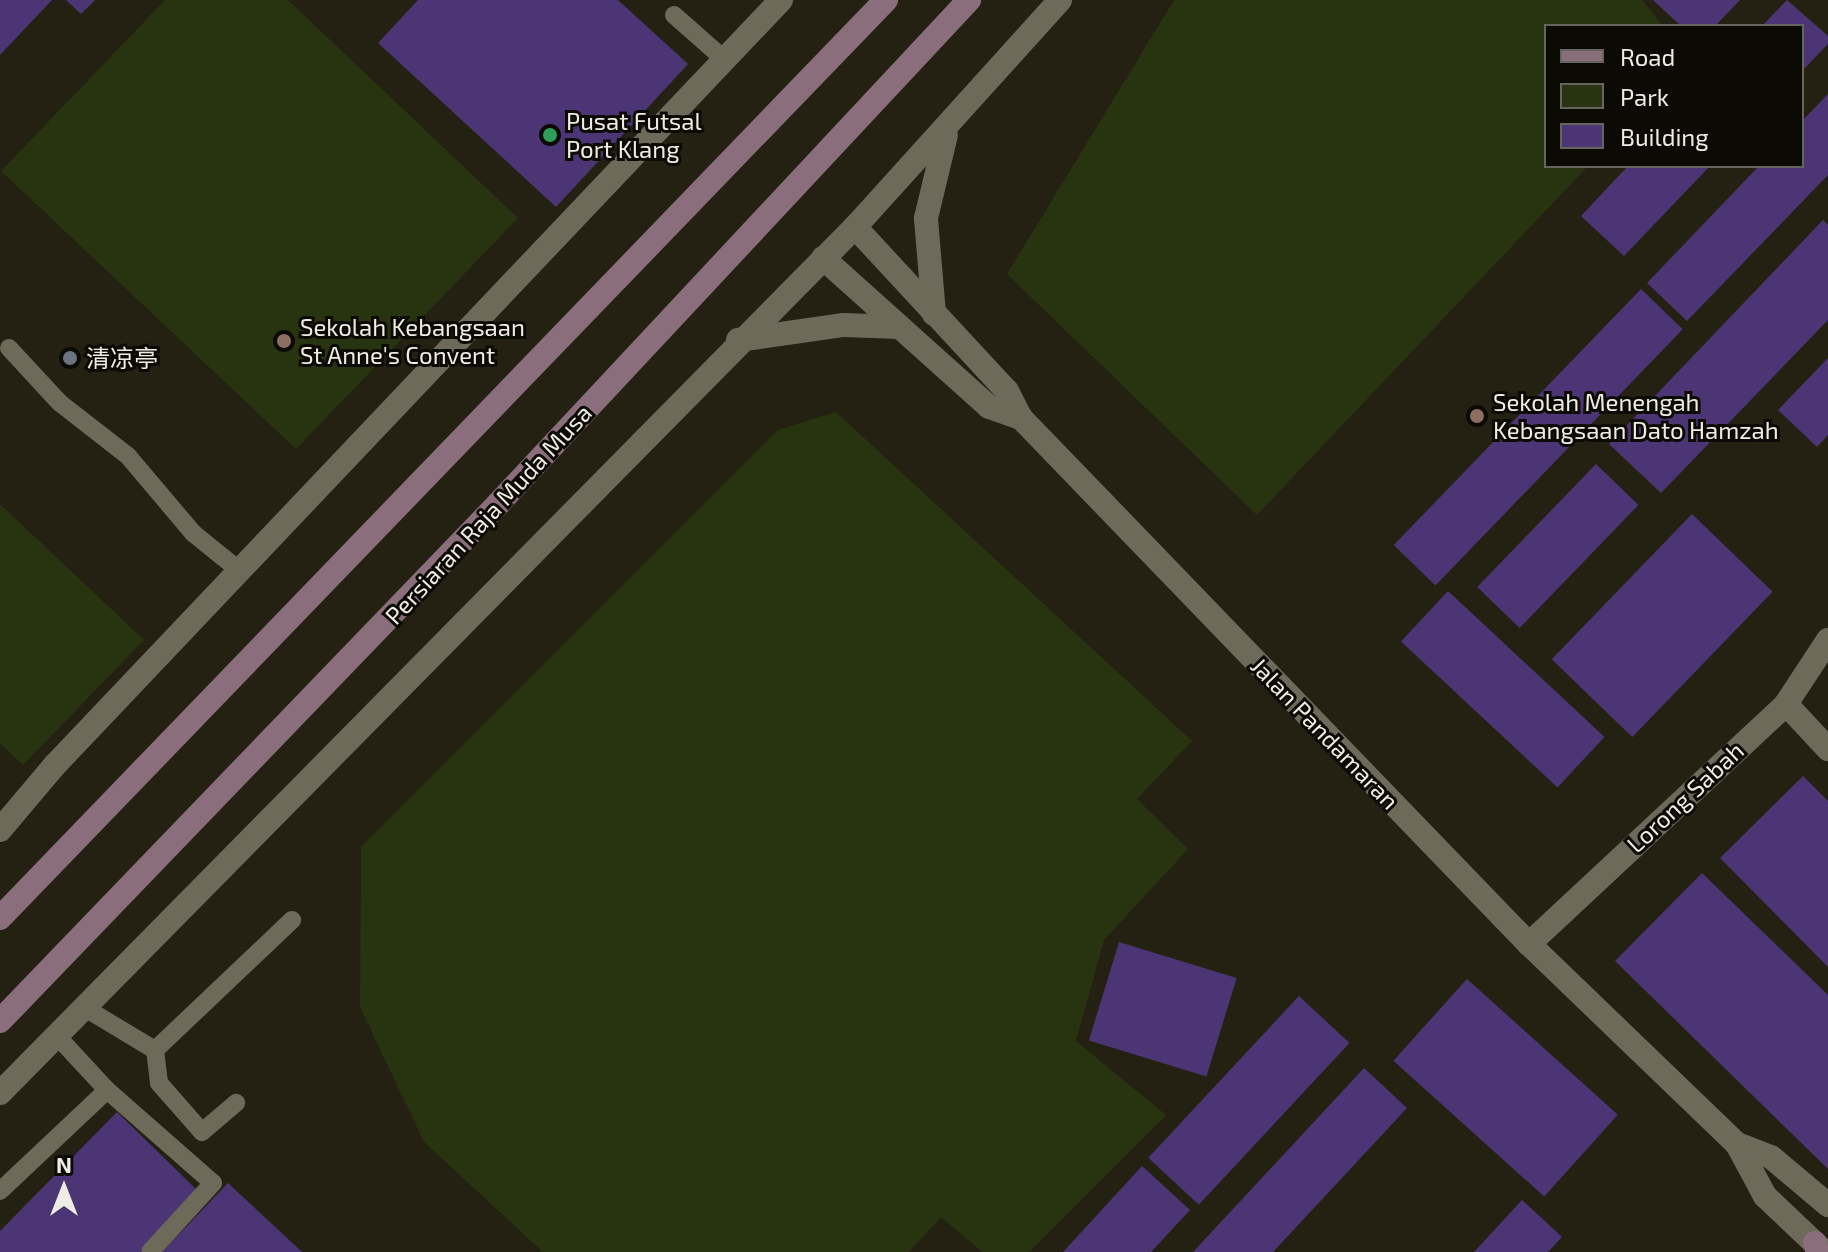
<!DOCTYPE html>
<meta charset="utf-8">
<style>
body{margin:0}
#map{position:relative;width:1828px;height:1252px;overflow:hidden;background:#242113;font-family:"Exo 2","Noto Sans SC",sans-serif}
div>[style]{position:absolute}
[style*='--x']{left:calc(var(--x)*1px);top:calc(var(--y)*1px);width:calc(var(--w)*1px);rotate:calc(var(--a)*1deg)}
.green>*{inset:0;background:#27340f}
.building>*{inset:0;background:#4c3575;transform-origin:0 0}
.lane>*{height:18px;margin:-9px;padding:0 9px;transform-origin:9px;border-radius:9px;background:#6e6a5a}
.street>*{height:24px;margin:-12px;padding:0 12px;transform-origin:12px;border-radius:12px;background:#6e6a5a}
.secondary>*{height:24px;margin:-12px;padding:0 12px;transform-origin:12px;border-radius:12px;background:#8a6e7b}
.dots>*{width:22px;height:22px;translate:-50% -50%;box-sizing:border-box;border:4px solid #0c0a05;border-radius:50%}
span{translate:-50% -50%;white-space:nowrap;text-align:center;line-height:1.15;-webkit-text-stroke:6px #0c0a05;paint-order:stroke}
.poi-label{font-size:24px;color:#eeece3}
.left{translate:0 -50%;text-align:left}
.street-label{font-size:24px;color:#eeece3}
.legend{position:absolute;left:1544px;top:24px;width:260px;height:144px;box-sizing:border-box;background:#0c0a05;border:2px solid #66645e;margin:0;padding:10px 14px;list-style:none;font-size:24px;color:#eeece3}
.legend li{display:flex;align-items:center;gap:16px;height:40px}
.legend b{width:40px;border:2px solid #66645e}
.north{position:absolute;left:24px;top:1148px;width:80px;height:80px;-webkit-text-stroke:6px #0c0a05;paint-order:stroke;rotate:0deg;font-size:22px;font-weight:700;line-height:32px;text-align:center;color:#eeece3}
.north::after{content:'';display:block;margin:auto;width:28px;height:36px;background:#eeece3;clip-path:polygon(50% 0,100% 100%,50% 72%,0 100%)}
</style>
<div id="map">
<div class="green">
<i style="clip-path:polygon(165px 0,288px 0,518px 218px,296px 449px,1px 171px)"></i>
<i style="clip-path:polygon(1174px 0,1642px 0,1663px 26px,1546px 26px,1546px 166px,1588px 166px,1257px 515px,1007px 274px)"></i>
<i style="clip-path:polygon(836px 412px,1192px 741px,1137px 799px,1188px 849px,1104px 940px,1076px 1041px,1166px 1115px,1029px 1252px,982px 1252px,941px 1217px,909px 1252px,543px 1252px,424px 1142px,360px 1007px,361px 847px,778px 430px)"></i>
<i style="clip-path:polygon(0 504px,144px 640px,23px 765px,0 743px)"></i>
</div>
<div class="building">
<i style="clip-path:polygon(0 0,52px 0,0 55px)"></i>
<i style="clip-path:polygon(66px 0,95px 0,81px 14px)"></i>
<i style="clip-path:polygon(418px 0,618px 0,688px 64px,556px 207px,378px 43px)"></i>
<i style="clip-path:polygon(1653px 0,1740px 0,1715px 26px,1681px 26px)"></i>
<i style="clip-path:polygon(1787px 0,1828px 36px,1828px 44px,1802px 71px,1802px 26px,1762px 26px)"></i>
<i style="clip-path:polygon(1828px 94px,1828px 175px,1687px 321px,1647px 283px,1759px 166px,1802px 166px,1802px 121px)"></i>
<i style="clip-path:polygon(1628px 166px,1710px 166px,1624px 256px,1581px 216px)"></i>
<i style="clip-path:polygon(1823px 220px,1828px 225px,1828px 320px,1661px 493px,1609px 444px)"></i>
<i style="left:1641px;top:289px;width:58px;height:356px;rotate:44deg"></i>
<i style="clip-path:polygon(1828px 358px,1828px 435px,1817px 447px,1778px 410px)"></i>
<i style="left:1596px;top:464px;width:59px;height:171px;rotate:44deg"></i>
<i style="left:1692px;top:514px;width:112px;height:202px;rotate:44deg"></i>
<i style="left:1448px;top:591px;width:214px;height:69px;rotate:43deg"></i>
<i style="clip-path:polygon(1803px 776px,1828px 801px,1828px 967px,1720px 858px)"></i>
<i style="clip-path:polygon(1702px 873px,1828px 995px,1828px 1169px,1615px 961px)"></i>
<i style="left:1119px;top:942px;width:123px;height:103px;rotate:17deg"></i>
<i style="left:1467px;top:979px;width:203px;height:110px;rotate:42deg"></i>
<i style="left:1299px;top:996px;width:69px;height:221px;rotate:43deg"></i>
<i style="clip-path:polygon(1364px 1068px,1407px 1108px,1273px 1252px,1193px 1252px)"></i>
<i style="clip-path:polygon(117px 1112px,199px 1192px,140px 1252px,0 1252px,0 1231px)"></i>
<i style="clip-path:polygon(1142px 1166px,1190px 1210px,1151px 1252px,1063px 1252px)"></i>
<i style="clip-path:polygon(228px 1183px,302px 1252px,162px 1252px)"></i>
<i style="clip-path:polygon(1522px 1200px,1562px 1237px,1548px 1252px,1474px 1252px)"></i>
</div>
<div class="lane">
<i style="--x:674;--y:15;--w:68;--a:41.4"></i>
<i style="--x:9;--y:348;--w:75;--a:47.2"></i>
<i style="--x:60;--y:403;--w:86;--a:37.9"></i>
<i style="--x:128;--y:456;--w:101;--a:49.8"></i>
<i style="--x:193;--y:533;--w:60;--a:39"></i>
<i style="--x:85;--y:1008;--w:82;--a:31"></i>
<i style="--x:155;--y:1050;--w:189;--a:-43.5"></i>
<i style="--x:155;--y:1050;--w:33;--a:83"></i>
<i style="--x:159;--y:1083;--w:65;--a:48.7"></i>
<i style="--x:202;--y:1132;--w:45;--a:-40.5"></i>
<i style="--x:107;--y:1090;--w:141;--a:41.3"></i>
<i style="--x:213;--y:1183;--w:93;--a:132.4"></i>
<i style="--x:0;--y:1191;--w:147;--a:-43.3"></i>
<i style="--x:107;--y:1090;--w:72;--a:-132.8"></i>
</div>
<div class="street">
<i style="--x:855;--y:227;--w:224;--a:47.2"></i>
<i style="--x:1007;--y:391;--w:30;--a:63"></i>
<i style="--x:1021;--y:418;--w:731;--a:46"></i>
<i style="--x:1529;--y:944;--w:289;--a:43.9"></i>
<i style="--x:1737;--y:1144;--w:36;--a:21"></i>
<i style="--x:1771;--y:1157;--w:75;--a:40.1"></i>
<i style="--x:823;--y:258;--w:223;--a:41.9"></i>
<i style="--x:989;--y:407;--w:34;--a:19"></i>
<i style="--x:934;--y:314;--w:96;--a:-94.8"></i>
<i style="--x:926;--y:218;--w:85;--a:-76.5"></i>
<i style="--x:738;--y:340;--w:107;--a:-8.1"></i>
<i style="--x:844;--y:325;--w:56;--a:2"></i>
<i style="--x:1786;--y:704;--w:62;--a:47"></i>
<i style="--x:0;--y:830;--w:85;--a:-49.8"></i>
<i style="--x:55;--y:765;--w:1055;--a:-46.5"></i>
<i style="--x:1529;--y:944;--w:352;--a:-43"></i>
<i style="--x:1786;--y:704;--w:77;--a:-56.7"></i>
<i style="--x:0;--y:1093;--w:1217;--a:-45.37"></i>
<i style="--x:855;--y:227;--w:306;--a:-47.9"></i>
<i style="--x:1737;--y:1144;--w:59;--a:61.7"></i>
<i style="--x:1765;--y:1196;--w:81;--a:43.5"></i>
</div>
<div class="secondary">
<i style="--x:0;--y:918;--w:1276;--a:-46.02"></i>
<i style="--x:0;--y:1021;--w:718;--a:-46.07"></i>
<i style="--x:498;--y:504;--w:690;--a:-46.94"></i>
<i style="--x:1815;--y:1243;--w:9;--a:72"></i>
</div>
<div class="dots">
<i style="left:550px;top:135px;background:#2e9e5b"></i>
<i style="left:284px;top:341px;background:#8d6e63"></i>
<i style="left:70px;top:358px;background:#6b7280"></i>
<i style="left:1477px;top:416px;background:#8d6e63"></i>
</div>
<div class="poi-label">
<span class="left" style="left:566px;top:135px">Pusat Futsal<br>Port Klang</span>
<span class="left" style="left:300px;top:341px">Sekolah Kebangsaan<br>St Anne's Convent</span>
<span class="left" style="left:86px;top:358px">清凉亭</span>
<span class="left" style="left:1493px;top:416px">Sekolah Menengah<br>Kebangsaan Dato Hamzah</span>
</div>
<div class="street-label">
<span style="left:488px;top:514px;rotate:-47deg">Persiaran Raja Muda Musa</span>
<span style="left:1325px;top:733px;rotate:46deg">Jalan Pandamaran</span>
<span style="left:1685px;top:797px;rotate:-43deg">Lorong Sabah</span>
</div>
<ul class="legend">
<li><b style="height:10px;background:#8a6e7b"></b>Road</li>
<li><b style="height:22px;background:#27340f"></b>Park</li>
<li><b style="height:22px;background:#4c3575"></b>Building</li>
</ul>
<div class="north">N</div>
</div>
